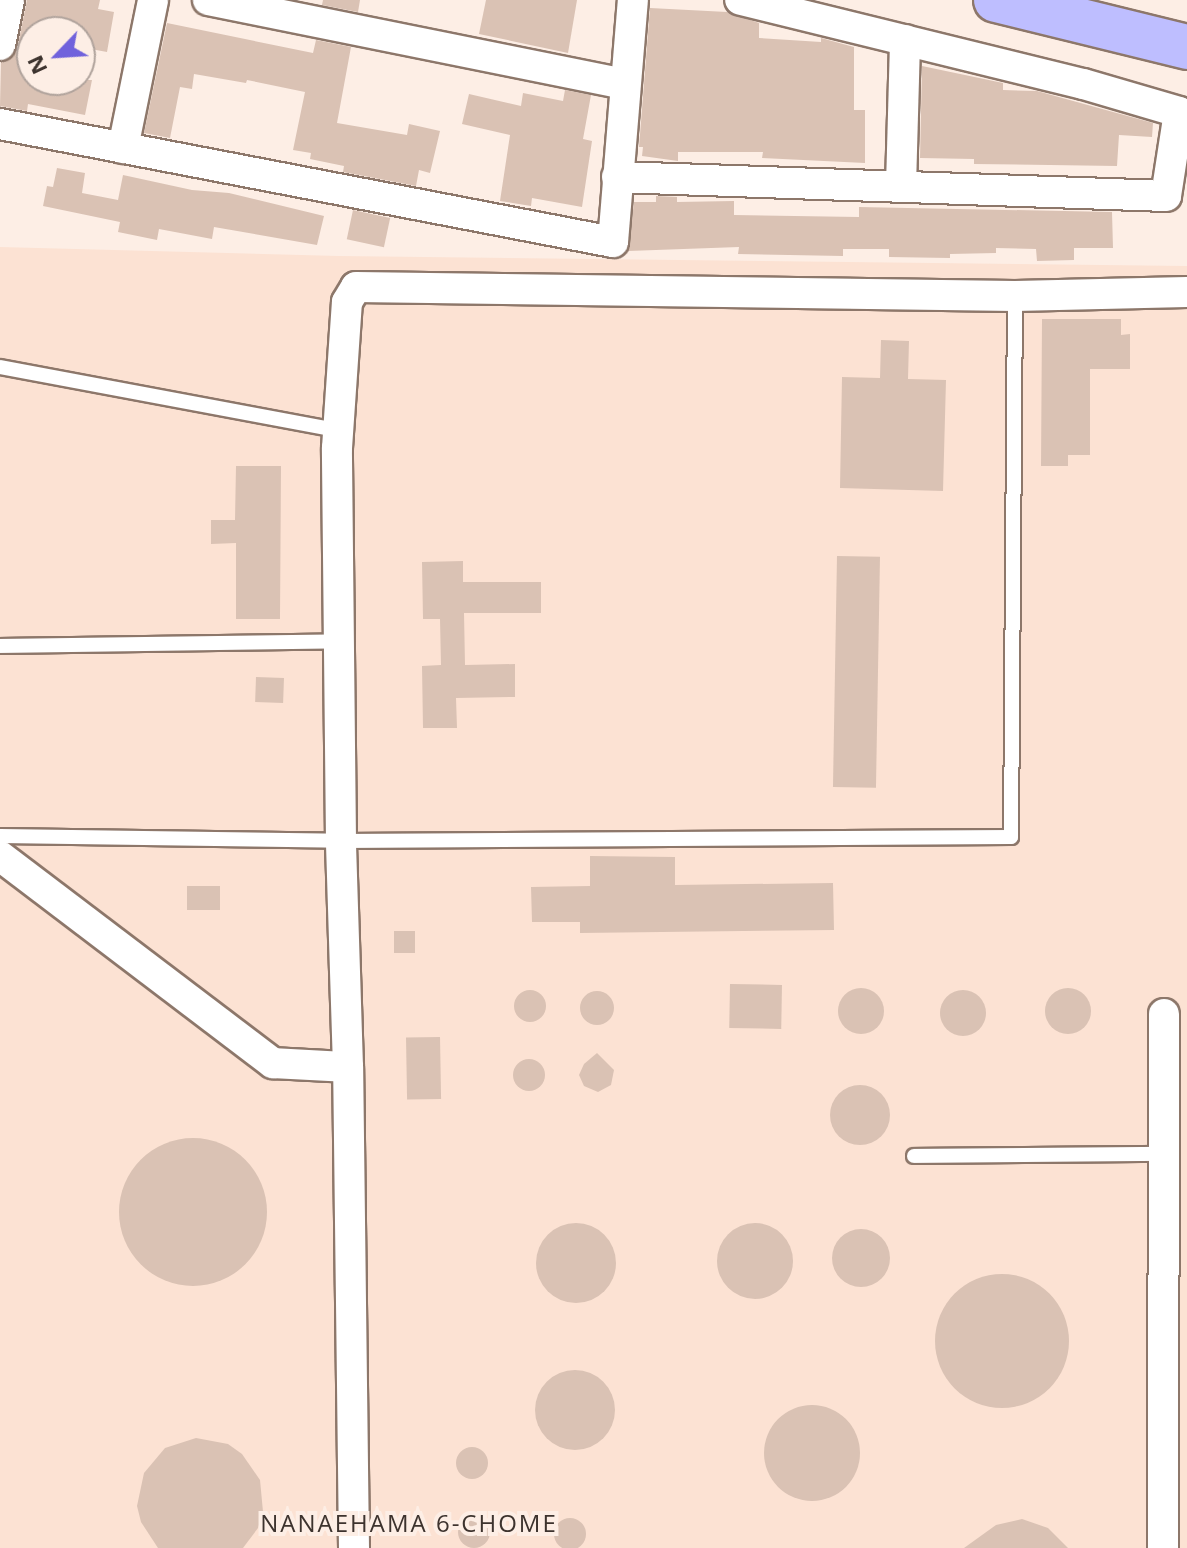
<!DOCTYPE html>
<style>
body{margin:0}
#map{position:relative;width:1187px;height:1548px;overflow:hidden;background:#fdeee5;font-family:"Open Sans",sans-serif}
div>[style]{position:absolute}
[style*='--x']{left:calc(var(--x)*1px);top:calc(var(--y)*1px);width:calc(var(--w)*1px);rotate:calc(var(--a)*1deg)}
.built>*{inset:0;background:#fce2d3}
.building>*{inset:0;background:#dac2b4;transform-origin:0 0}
.round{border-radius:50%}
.roads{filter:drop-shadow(2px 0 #8d776a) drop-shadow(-2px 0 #8d776a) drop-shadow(0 2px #8d776a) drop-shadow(0 -2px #8d776a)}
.lane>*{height:14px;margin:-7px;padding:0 7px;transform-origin:7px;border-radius:7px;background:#fff}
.street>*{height:30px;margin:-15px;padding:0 15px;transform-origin:15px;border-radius:15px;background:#fff}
.highway>*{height:44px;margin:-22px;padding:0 22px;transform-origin:22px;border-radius:22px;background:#bebeff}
span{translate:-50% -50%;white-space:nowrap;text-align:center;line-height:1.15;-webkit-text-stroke:8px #fdeee5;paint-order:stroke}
.neighbourhood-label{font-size:24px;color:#3d332e;letter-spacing:2px}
.north{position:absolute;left:16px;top:16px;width:80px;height:80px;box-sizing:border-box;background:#fdeee5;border:2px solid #b0a39c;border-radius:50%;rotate:245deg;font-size:22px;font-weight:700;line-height:32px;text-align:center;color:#3d332e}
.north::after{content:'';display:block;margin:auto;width:28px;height:36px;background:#7062dc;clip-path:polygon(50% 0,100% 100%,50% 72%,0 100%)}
</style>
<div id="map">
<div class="built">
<i style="clip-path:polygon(0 247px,339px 256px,1187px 266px,1187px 1548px,0 1548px)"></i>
</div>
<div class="building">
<i style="clip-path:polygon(27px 0,100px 0,98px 9px,114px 12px,107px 52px,80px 47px,80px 32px,32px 32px,32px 80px,92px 80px,85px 115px,28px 104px,27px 111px,0 106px,1px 62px,13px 57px,17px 49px)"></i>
<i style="clip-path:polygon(323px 0,360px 0,358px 12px,322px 5px)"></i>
<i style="clip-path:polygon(486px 0,577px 0,568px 53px,479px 34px)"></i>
<i style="clip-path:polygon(650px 8px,727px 12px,759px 23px,759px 38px,821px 42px,821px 38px,854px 47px,854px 110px,865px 110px,865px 163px,762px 158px,763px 152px,678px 152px,678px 161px,642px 156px,643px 147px,639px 147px)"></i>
<i style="clip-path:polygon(167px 23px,313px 53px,316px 40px,351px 47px,337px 123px,407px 135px,409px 124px,440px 131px,430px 173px,419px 170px,416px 186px,343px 172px,344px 166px,310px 159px,311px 153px,293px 150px,305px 92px,247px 80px,246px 83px,194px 74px,192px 89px,180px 87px,170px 138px,144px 133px)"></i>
<i style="clip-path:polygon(922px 66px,1003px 83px,1003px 90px,1037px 91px,1153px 123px,1152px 137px,1119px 135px,1117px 166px,974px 164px,974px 159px,920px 158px)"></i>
<i style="clip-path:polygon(565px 90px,591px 95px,583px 139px,592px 141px,582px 207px,532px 198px,531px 206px,500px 201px,510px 135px,462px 124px,469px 94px,521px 106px,523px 93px,563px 101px)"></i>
<i style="clip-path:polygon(57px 168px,85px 173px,82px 193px,118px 200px,123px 175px,192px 190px,229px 193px,324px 216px,317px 245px,214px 227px,212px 239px,159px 229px,157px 240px,118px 232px,120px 222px,43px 206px,47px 186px,53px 187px)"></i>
<i style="clip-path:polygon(656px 196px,677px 197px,677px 202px,734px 201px,734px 215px,859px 217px,859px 207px,1112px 212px,1113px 248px,1074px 248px,1074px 260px,1037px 261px,1036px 249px,996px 248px,996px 253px,950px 254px,950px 258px,889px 257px,889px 249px,843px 249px,843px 256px,738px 254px,739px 247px,628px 251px,634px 202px,656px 202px)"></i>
<i style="left:353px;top:210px;width:38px;height:30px;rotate:12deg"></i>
<i style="clip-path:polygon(1042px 319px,1121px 319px,1121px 335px,1130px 334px,1130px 369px,1090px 369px,1090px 455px,1068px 455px,1068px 466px,1041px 466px)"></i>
<i style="clip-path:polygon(881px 340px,909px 341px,908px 379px,946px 380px,943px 491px,840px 488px,842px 377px,880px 378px)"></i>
<i style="clip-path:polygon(236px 466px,281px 466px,280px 619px,236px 619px,236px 543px,211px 544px,211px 520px,235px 520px)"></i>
<i style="left:837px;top:556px;width:43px;height:231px;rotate:1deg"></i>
<i style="clip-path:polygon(463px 561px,463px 582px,541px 582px,541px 613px,464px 613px,465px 665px,515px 664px,515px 697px,456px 698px,457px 728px,423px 728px,422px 666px,441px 665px,440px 619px,423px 619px,422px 562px)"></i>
<i style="left:256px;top:677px;width:28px;height:25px;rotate:2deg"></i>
<i style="clip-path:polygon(590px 856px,675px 857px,675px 885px,833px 883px,834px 930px,580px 933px,580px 922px,532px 922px,531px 887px,590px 886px)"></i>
<i style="left:187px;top:886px;width:33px;height:24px"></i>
<i style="left:394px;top:931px;width:21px;height:22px"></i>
<i style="left:730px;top:984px;width:52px;height:44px;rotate:1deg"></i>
<i class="round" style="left:838px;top:988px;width:46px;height:46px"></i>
<i class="round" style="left:1045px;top:988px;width:46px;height:46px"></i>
<i class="round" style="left:940px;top:990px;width:46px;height:46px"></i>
<i class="round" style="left:514px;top:990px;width:32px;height:32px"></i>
<i class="round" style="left:580px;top:991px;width:34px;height:34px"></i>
<i style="left:440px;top:1037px;width:62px;height:34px;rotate:89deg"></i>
<i style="clip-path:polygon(597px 1053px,614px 1070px,611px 1085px,598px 1092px,584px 1086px,579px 1075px,584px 1064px)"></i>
<i class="round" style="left:513px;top:1059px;width:32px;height:32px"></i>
<i class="round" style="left:830px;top:1085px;width:60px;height:60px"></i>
<i class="round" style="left:119px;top:1138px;width:148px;height:148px"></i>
<i class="round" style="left:717px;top:1223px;width:76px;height:76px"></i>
<i class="round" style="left:536px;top:1223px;width:80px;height:80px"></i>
<i class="round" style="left:832px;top:1229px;width:58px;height:58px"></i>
<i class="round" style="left:935px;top:1274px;width:134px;height:134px"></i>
<i class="round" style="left:535px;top:1370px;width:80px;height:80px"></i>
<i class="round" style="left:764px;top:1405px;width:96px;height:96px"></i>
<i style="clip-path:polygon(196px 1438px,228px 1444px,242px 1454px,260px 1480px,263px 1512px,258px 1528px,243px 1548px,158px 1548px,141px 1522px,137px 1506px,144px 1473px,165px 1448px)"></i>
<i class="round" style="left:456px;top:1447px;width:32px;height:32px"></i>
<i class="round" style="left:458px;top:1516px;width:32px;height:32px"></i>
<i class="round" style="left:554px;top:1518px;width:32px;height:32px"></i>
<i style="clip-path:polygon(1022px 1519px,1048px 1528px,1068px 1548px,964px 1548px,996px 1525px)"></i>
</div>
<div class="roads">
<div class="lane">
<i style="--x:0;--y:367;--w:344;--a:10.6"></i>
<i style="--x:0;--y:646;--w:340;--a:-0.8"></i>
<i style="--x:0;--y:836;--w:341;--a:0.8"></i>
<i style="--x:341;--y:841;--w:670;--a:-0.34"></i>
<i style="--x:1011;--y:837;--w:541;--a:-89.58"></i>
<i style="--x:914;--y:1156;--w:250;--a:-0.5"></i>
</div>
<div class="street">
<i style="--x:208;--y:0;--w:425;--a:11.4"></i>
<i style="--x:0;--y:45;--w:46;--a:-78.7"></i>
<i style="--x:0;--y:124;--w:624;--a:10.9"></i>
<i style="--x:613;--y:242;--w:243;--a:-85.3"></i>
<i style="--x:123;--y:148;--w:151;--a:-78.5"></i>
<i style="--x:617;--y:177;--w:549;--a:1.98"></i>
<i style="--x:1166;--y:196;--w:85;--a:-81.2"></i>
<i style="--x:1179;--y:112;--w:100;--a:-163.7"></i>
<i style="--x:1083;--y:84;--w:353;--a:-166.2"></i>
<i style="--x:901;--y:186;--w:146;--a:-88.4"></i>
<i style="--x:0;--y:856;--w:343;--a:37.2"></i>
<i style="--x:273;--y:1063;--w:75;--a:3.1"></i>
<i style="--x:354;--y:1548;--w:481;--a:-90.7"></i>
<i style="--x:348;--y:1067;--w:226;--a:-91.8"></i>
<i style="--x:341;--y:841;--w:393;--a:-90.6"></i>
<i style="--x:337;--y:448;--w:146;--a:-86.1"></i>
<i style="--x:347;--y:302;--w:17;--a:-59"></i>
<i style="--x:356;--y:287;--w:659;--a:0.78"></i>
<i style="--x:1015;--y:296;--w:172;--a:-1.3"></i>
<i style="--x:1163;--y:1548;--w:534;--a:-89.89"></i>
</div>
<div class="highway">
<i style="--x:996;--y:0;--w:197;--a:13.8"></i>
</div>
</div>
<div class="neighbourhood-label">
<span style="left:409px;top:1523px">NANAEHAMA 6-CHOME</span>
</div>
<div class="north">N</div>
</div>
